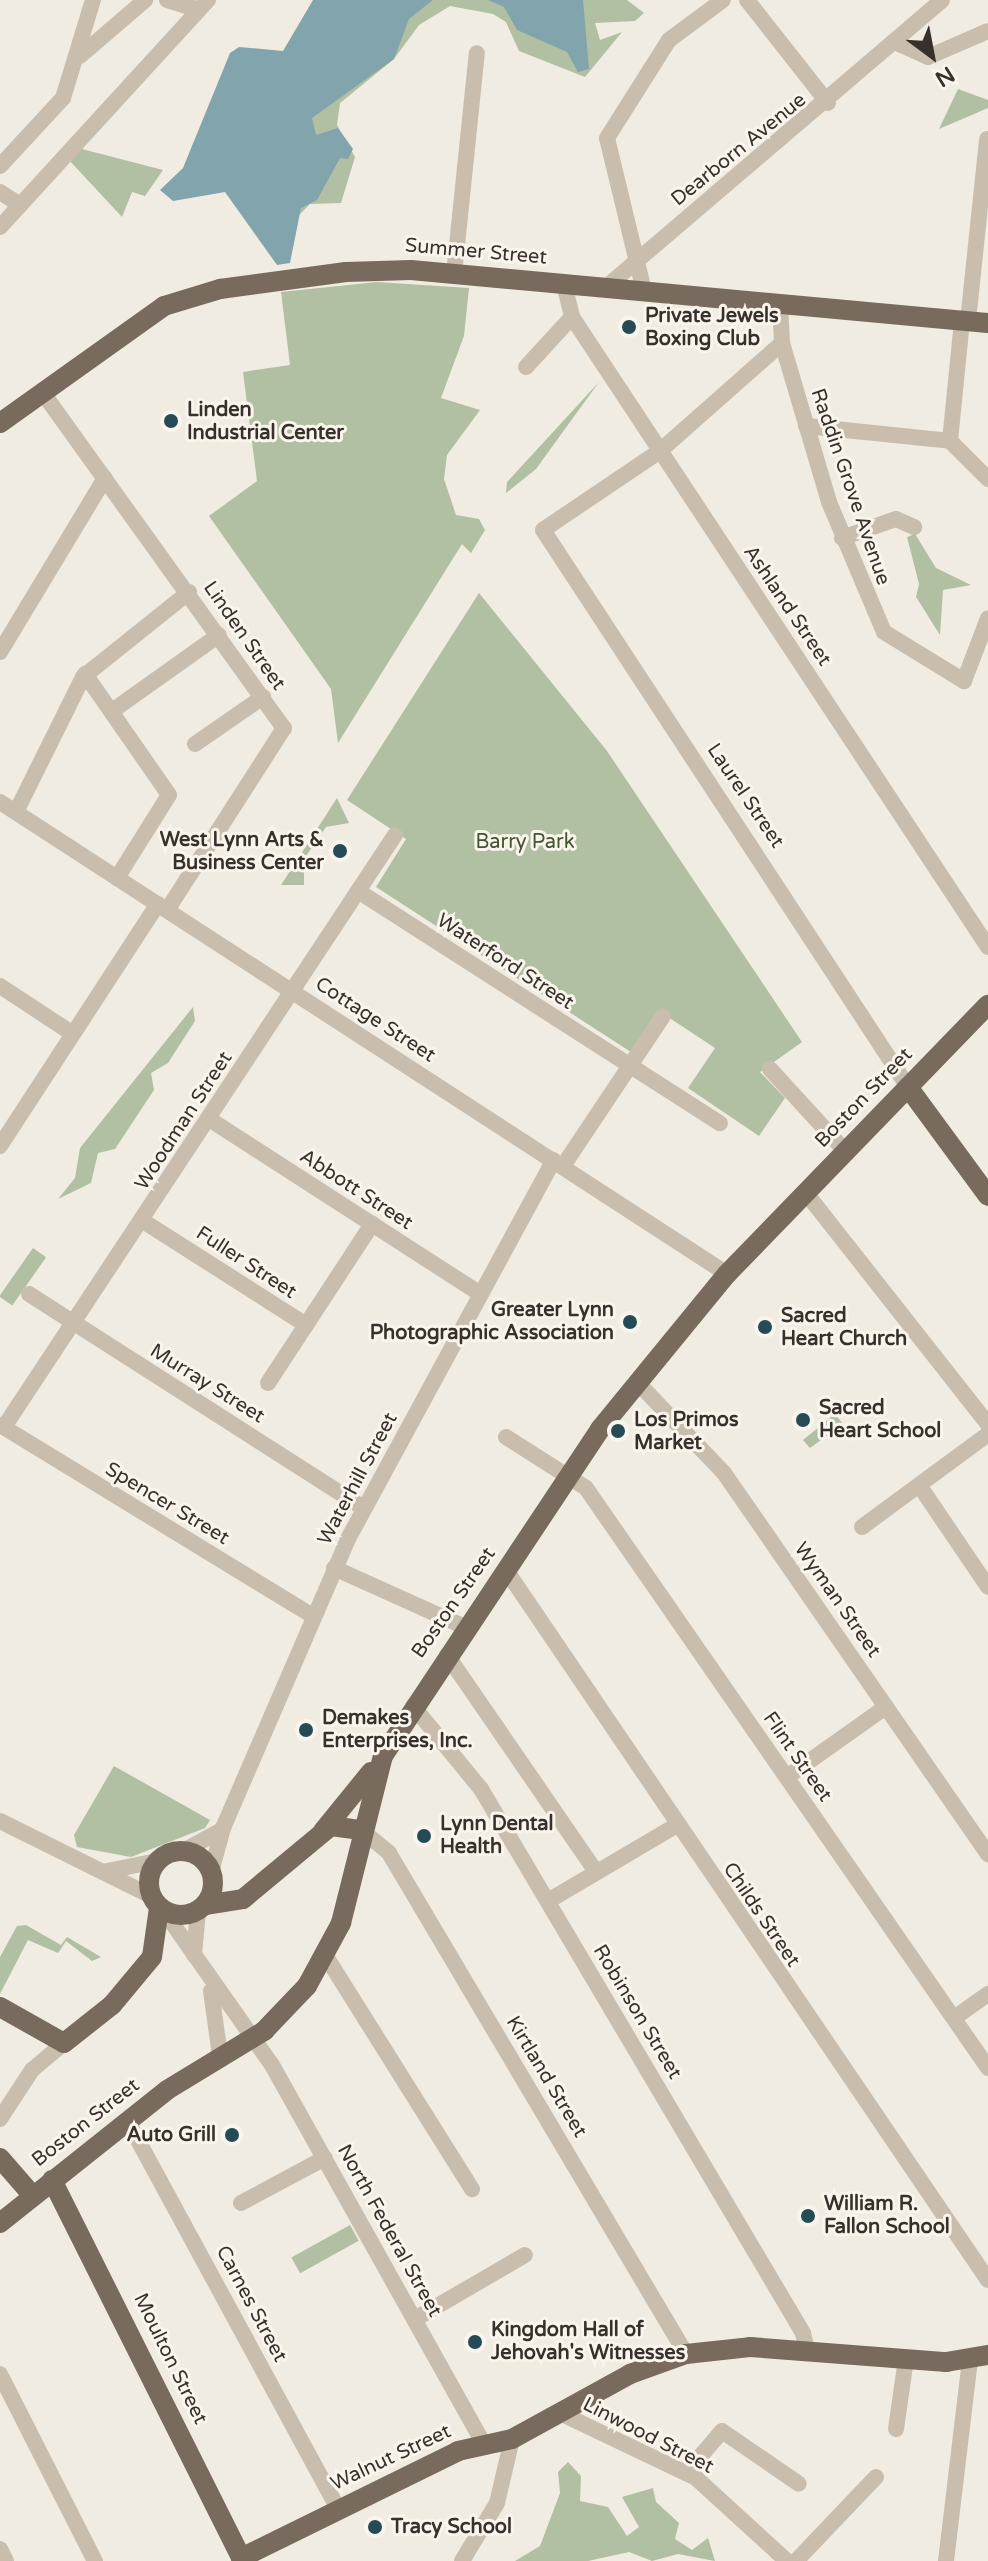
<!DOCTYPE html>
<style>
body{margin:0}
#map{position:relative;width:988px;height:2561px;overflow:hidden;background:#f1ece1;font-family:"Varela Round",sans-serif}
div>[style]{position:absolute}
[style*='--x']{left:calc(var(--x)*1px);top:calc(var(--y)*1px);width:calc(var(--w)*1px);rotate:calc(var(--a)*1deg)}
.green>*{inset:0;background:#b1bfa2;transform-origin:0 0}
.water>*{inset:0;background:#82a4ac}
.minor>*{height:16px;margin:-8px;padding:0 8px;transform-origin:8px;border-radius:8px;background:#c9beae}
.major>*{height:20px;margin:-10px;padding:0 10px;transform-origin:10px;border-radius:10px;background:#786b5e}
.major>.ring{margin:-10px;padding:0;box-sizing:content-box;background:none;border:20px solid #786b5e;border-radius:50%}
.dots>*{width:22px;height:22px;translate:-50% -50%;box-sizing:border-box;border:4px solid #f9f5ed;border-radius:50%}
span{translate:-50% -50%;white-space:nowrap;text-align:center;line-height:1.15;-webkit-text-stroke:6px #f9f5ed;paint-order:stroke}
.street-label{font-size:20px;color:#38312b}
.poi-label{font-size:20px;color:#38312b;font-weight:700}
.left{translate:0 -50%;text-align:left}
.right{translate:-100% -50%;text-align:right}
.park-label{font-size:20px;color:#425431}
.north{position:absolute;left:892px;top:16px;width:80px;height:80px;-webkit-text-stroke:6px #f9f5ed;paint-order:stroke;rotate:148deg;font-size:22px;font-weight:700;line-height:32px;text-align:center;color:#38312b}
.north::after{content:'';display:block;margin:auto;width:28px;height:36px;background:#38312b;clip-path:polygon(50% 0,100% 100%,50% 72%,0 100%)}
</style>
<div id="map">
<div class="green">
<i style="clip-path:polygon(401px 0,627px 0,644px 13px,635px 21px,595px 23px,600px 40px,622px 32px,585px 77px,519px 51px,506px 22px,493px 14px,450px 6px,419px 25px,394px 59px,340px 103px,337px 125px,355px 157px,341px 203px,310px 204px,295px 219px,291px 248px,229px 122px)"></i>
<i style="clip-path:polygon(958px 89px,988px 100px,988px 108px,939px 129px)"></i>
<i style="clip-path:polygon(78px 148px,163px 170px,145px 196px,132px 192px,122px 217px,68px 159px)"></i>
<i style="clip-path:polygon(377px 282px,469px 288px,464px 336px,441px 398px,480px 410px,447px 455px,444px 479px,456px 515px,479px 519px,485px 530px,471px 553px,462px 544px,338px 743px,331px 689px,209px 516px,257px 481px,243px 372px,290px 365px,281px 292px)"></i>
<i style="clip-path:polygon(599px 382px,536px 469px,506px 493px,507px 482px)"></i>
<i style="clip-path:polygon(915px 534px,936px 568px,971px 585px,943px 590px,940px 635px,916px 597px,919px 584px,907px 537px)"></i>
<i style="clip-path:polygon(479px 593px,607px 751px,802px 1042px,760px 1072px,785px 1098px,759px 1136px,688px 1088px,715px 1048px,662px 1013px,634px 1054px,376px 887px,406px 839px,347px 800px)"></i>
<i style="clip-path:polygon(337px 798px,349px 823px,326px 827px,304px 859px,304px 885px,281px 885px)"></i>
<i style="clip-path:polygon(193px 1007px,195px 1021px,168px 1063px,151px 1073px,154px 1090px,115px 1149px,98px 1153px,91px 1183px,58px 1199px,75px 1178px,80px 1148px)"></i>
<i style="left:33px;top:1248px;width:16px;height:59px;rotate:35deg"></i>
<i style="clip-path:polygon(835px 1414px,843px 1424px,810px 1448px,803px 1440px)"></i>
<i style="clip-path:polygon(114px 1766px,210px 1820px,205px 1828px,131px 1857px,77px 1847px,74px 1835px)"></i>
<i style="clip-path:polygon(26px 1925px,61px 1945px,67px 1937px,101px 1957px,92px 1961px,66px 1941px,58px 1953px,28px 1940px,0 1994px,0 1957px,17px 1926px)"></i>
<i style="left:350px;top:2225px;width:18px;height:67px;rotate:61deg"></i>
<i style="clip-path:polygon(568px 2462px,581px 2476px,580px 2501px,608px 2507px,627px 2536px,639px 2527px,622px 2497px,653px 2488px,656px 2502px,679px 2523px,675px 2539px,692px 2550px,708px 2538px,715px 2561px,678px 2554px,652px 2561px,629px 2552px,588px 2561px,515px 2561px,540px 2546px,560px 2493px,558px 2472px)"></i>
</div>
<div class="water">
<i style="clip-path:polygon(313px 0,433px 0,409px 19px,394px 59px,312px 118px,316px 135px,338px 128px,353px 149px,348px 159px,340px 158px,317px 200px,301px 208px,290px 263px,277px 265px,225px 192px,173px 201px,160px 190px,183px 168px,230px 53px,239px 47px,283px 51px)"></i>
<i style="clip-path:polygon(488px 0,583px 0,589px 69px,578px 72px,567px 52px,517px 30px,504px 7px)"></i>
</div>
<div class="minor">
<i style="--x:167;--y:0;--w:30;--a:17"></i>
<i style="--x:747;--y:0;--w:131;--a:51.8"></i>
<i style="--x:899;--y:44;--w:32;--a:24"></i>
<i style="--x:928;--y:57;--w:65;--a:-23.4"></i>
<i style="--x:80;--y:56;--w:86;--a:-40.7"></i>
<i style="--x:0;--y:166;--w:93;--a:-47.2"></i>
<i style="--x:63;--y:98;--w:102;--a:-73"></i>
<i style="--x:0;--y:192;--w:24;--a:33"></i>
<i style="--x:0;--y:227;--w:308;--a:-47.5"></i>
<i style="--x:454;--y:274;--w:222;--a:-84.1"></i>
<i style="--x:564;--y:284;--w:34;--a:76"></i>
<i style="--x:572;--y:317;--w:755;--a:56.56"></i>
<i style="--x:605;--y:288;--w:443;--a:-40.5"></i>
<i style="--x:644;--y:291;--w:157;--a:-103.6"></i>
<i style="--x:607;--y:138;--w:116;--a:-57.7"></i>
<i style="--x:669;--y:40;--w:67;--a:-36.5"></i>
<i style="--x:780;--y:304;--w:39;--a:87"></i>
<i style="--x:782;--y:343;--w:166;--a:73.5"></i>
<i style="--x:829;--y:502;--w:141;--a:67.1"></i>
<i style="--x:884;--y:632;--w:94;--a:31.5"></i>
<i style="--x:964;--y:681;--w:67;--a:-69.1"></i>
<i style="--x:968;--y:321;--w:183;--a:-84"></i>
<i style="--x:782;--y:343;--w:163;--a:138.5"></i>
<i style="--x:660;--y:451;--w:141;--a:146"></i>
<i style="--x:543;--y:530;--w:666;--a:56.76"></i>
<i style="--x:526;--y:367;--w:68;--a:-47.4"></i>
<i style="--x:43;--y:393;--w:413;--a:54.3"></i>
<i style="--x:284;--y:728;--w:216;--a:122.7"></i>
<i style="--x:806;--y:426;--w:145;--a:5.9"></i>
<i style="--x:950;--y:441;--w:121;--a:-84.3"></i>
<i style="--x:950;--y:441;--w:54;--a:45"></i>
<i style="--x:842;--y:538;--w:57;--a:-19.4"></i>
<i style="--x:896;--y:519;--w:20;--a:24"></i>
<i style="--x:0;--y:652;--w:203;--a:-58.9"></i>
<i style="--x:85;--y:674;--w:147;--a:55.2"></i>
<i style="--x:169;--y:795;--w:98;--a:122.1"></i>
<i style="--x:112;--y:711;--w:131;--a:-35.4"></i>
<i style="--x:195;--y:744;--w:83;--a:-34.7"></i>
<i style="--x:0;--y:802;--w:867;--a:32.99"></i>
<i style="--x:16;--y:812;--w:151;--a:-63.6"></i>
<i style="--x:83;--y:677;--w:136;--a:-38.7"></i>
<i style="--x:358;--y:891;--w:430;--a:32.7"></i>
<i style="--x:0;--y:986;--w:87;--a:33.3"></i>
<i style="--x:770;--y:1069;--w:113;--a:47.5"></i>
<i style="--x:209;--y:1119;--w:323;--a:32.8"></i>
<i style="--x:0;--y:1146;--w:289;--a:-56.9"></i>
<i style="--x:563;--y:1166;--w:180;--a:-56.3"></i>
<i style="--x:806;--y:1193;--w:294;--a:51.8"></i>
<i style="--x:143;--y:1221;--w:193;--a:32.5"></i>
<i style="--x:306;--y:1325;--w:121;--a:-56.8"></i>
<i style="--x:29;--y:1294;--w:398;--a:32.6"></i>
<i style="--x:637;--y:1382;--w:126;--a:46.3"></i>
<i style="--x:724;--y:1473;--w:464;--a:55.3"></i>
<i style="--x:268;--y:1383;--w:69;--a:-56.8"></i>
<i style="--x:0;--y:1425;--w:367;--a:31.4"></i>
<i style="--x:4;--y:1427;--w:709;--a:-56.56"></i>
<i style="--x:506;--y:1437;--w:95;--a:32.5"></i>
<i style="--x:586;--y:1488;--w:706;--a:55.27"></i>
<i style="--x:919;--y:1485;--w:123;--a:55.9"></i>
<i style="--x:862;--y:1527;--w:157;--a:-36.4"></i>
<i style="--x:334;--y:1568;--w:146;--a:24.3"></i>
<i style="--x:506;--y:1570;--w:858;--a:55.83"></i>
<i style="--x:447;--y:1655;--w:263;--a:55.5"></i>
<i style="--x:413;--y:1706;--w:107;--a:50.7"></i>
<i style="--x:481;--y:1789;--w:632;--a:59.38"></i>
<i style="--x:803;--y:2333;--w:18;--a:77"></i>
<i style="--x:787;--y:1777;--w:121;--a:-35.3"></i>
<i style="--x:0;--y:1821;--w:169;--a:26.4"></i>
<i style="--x:361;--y:1830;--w:36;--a:39"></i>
<i style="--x:389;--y:1853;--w:582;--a:59.34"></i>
<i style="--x:183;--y:1851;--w:44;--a:-28.3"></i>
<i style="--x:107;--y:1871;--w:51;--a:-11.3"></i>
<i style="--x:211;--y:1872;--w:46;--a:-74.7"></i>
<i style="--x:223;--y:1828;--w:315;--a:-66.6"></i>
<i style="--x:348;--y:1539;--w:431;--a:-61.5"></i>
<i style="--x:548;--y:1901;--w:150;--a:-30.5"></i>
<i style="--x:163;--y:1910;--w:189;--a:54.9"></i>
<i style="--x:272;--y:2065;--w:436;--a:60.8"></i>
<i style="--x:194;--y:1955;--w:44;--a:-84.8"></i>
<i style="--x:327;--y:1958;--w:273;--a:57.9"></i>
<i style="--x:211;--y:1991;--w:66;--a:82.1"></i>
<i style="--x:954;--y:2018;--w:42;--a:-35.2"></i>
<i style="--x:0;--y:2119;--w:59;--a:-56.9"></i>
<i style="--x:32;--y:2070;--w:42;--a:-40.2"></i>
<i style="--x:127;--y:2120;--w:443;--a:61.5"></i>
<i style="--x:241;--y:2203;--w:95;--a:-28.2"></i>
<i style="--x:415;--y:2319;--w:127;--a:-30.2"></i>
<i style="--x:0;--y:2374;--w:210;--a:63.1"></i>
<i style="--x:560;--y:2413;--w:151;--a:25.5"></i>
<i style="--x:696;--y:2478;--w:123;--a:42.4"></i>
<i style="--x:896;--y:2429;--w:71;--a:-81.9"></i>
<i style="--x:686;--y:2473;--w:55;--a:-49.4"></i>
<i style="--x:722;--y:2431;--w:93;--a:34.5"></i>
<i style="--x:0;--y:2549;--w:13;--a:63"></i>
<i style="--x:462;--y:2561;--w:68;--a:-58.9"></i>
<i style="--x:497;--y:2503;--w:66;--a:-76.8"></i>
<i style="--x:796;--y:2561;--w:116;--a:-46.4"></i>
<i style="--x:946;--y:2561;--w:203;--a:-83.2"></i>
</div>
<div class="major">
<i style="--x:0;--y:423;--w:201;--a:-35.5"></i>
<i style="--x:164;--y:306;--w:59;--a:-16.9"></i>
<i style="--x:220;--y:289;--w:127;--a:-7.7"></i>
<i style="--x:346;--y:272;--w:65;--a:-1.8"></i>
<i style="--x:411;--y:270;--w:579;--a:5.25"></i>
<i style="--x:908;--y:1087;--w:135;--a:53.7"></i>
<i style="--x:323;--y:1831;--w:76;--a:-50.9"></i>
<i class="ring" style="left:149px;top:1851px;width:44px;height:44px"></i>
<i style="--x:205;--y:1905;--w:38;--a:-9"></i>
<i style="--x:243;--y:1899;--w:114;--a:-39.7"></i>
<i style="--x:331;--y:1826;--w:30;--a:8"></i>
<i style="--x:0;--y:2007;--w:73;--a:29.4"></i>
<i style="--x:64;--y:2043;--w:61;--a:-38.4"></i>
<i style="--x:112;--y:2005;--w:62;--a:-50.2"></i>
<i style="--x:152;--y:1957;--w:49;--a:-81.9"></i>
<i style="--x:0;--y:2158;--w:50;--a:49"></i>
<i style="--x:52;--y:2180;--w:423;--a:63.4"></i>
<i style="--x:241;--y:2558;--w:242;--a:-26.2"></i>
<i style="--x:458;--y:2451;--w:55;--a:-12.5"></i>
<i style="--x:512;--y:2439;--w:135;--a:-28.8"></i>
<i style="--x:630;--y:2374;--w:59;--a:-19.7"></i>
<i style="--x:686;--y:2354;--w:64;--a:-6.2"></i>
<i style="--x:750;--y:2347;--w:197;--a:4.4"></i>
<i style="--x:946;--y:2362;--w:43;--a:-9.5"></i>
<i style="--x:0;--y:2223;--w:213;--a:-38.5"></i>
<i style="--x:167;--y:2090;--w:114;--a:-31.3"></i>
<i style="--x:264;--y:2031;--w:62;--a:-46.3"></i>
<i style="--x:307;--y:1986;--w:72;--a:-61.6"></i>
<i style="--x:341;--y:1923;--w:172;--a:-75.9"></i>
<i style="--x:383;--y:1756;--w:392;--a:-56.4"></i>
<i style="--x:600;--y:1429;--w:200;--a:-50.7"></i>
<i style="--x:727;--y:1274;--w:375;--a:-45.9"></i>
</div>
<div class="dots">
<i style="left:629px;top:327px;background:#254b56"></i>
<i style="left:171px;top:421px;background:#254b56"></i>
<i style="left:340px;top:851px;background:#254b56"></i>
<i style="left:630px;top:1322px;background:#254b56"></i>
<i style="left:765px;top:1327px;background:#254b56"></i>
<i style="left:803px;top:1420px;background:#254b56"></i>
<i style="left:618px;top:1431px;background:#254b56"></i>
<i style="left:306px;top:1730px;background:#254b56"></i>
<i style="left:424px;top:1836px;background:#254b56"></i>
<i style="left:232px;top:2135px;background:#254b56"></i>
<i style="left:808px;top:2216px;background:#254b56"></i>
<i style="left:475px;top:2342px;background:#254b56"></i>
<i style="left:375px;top:2527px;background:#254b56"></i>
</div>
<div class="street-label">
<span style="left:739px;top:150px;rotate:-39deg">Dearborn Avenue</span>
<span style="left:476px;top:252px;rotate:5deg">Summer Street</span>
<span style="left:850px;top:487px;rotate:71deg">Raddin Grove Avenue</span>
<span style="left:787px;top:606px;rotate:56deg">Ashland Street</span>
<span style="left:244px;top:636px;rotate:55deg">Linden Street</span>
<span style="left:745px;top:796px;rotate:56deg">Laurel Street</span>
<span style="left:505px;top:962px;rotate:33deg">Waterford Street</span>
<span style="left:375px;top:1020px;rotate:33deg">Cottage Street</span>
<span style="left:864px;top:1098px;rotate:-46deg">Boston Street</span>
<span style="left:184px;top:1121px;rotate:-57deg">Woodman Street</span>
<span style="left:356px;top:1190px;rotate:33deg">Abbott Street</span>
<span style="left:246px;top:1263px;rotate:33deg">Fuller Street</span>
<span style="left:207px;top:1384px;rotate:32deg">Murray Street</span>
<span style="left:358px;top:1479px;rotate:-62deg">Waterhill Street</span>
<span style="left:167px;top:1504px;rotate:31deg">Spencer Street</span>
<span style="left:837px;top:1600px;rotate:55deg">Wyman Street</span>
<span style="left:454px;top:1603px;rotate:-55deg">Boston Street</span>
<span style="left:797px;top:1757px;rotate:55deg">Flint Street</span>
<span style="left:761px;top:1915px;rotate:56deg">Childs Street</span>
<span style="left:637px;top:2012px;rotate:59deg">Robinson Street</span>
<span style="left:546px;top:2077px;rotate:59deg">Kirtland Street</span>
<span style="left:86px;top:2123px;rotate:-38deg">Boston Street</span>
<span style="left:389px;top:2231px;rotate:61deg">North Federal Street</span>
<span style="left:251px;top:2304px;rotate:62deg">Carnes Street</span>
<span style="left:170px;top:2359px;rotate:64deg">Moulton Street</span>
<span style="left:648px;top:2436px;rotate:27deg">Linwood Street</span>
<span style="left:391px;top:2458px;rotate:-25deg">Walnut Street</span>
</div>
<div class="poi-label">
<span class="left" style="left:645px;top:328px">Private Jewels<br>Boxing Club</span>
<span class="left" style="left:187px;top:422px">Linden<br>Industrial Center</span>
<span class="right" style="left:324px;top:852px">West Lynn Arts &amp;<br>Business Center</span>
<span class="right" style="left:614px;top:1322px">Greater Lynn<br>Photographic Association</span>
<span class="left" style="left:781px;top:1328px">Sacred<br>Heart Church</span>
<span class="left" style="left:819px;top:1420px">Sacred<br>Heart School</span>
<span class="left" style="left:634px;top:1432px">Los Primos<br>Market</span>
<span class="left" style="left:322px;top:1730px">Demakes<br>Enterprises, Inc.</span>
<span class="left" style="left:440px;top:1836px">Lynn Dental<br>Health</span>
<span class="right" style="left:216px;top:2135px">Auto Grill</span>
<span class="left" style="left:824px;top:2216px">William R.<br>Fallon School</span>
<span class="left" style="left:491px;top:2342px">Kingdom Hall of<br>Jehovah's Witnesses</span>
<span class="left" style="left:391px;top:2527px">Tracy School</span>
</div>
<div class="park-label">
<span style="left:525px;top:842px">Barry Park</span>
</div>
<div class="north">N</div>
</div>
